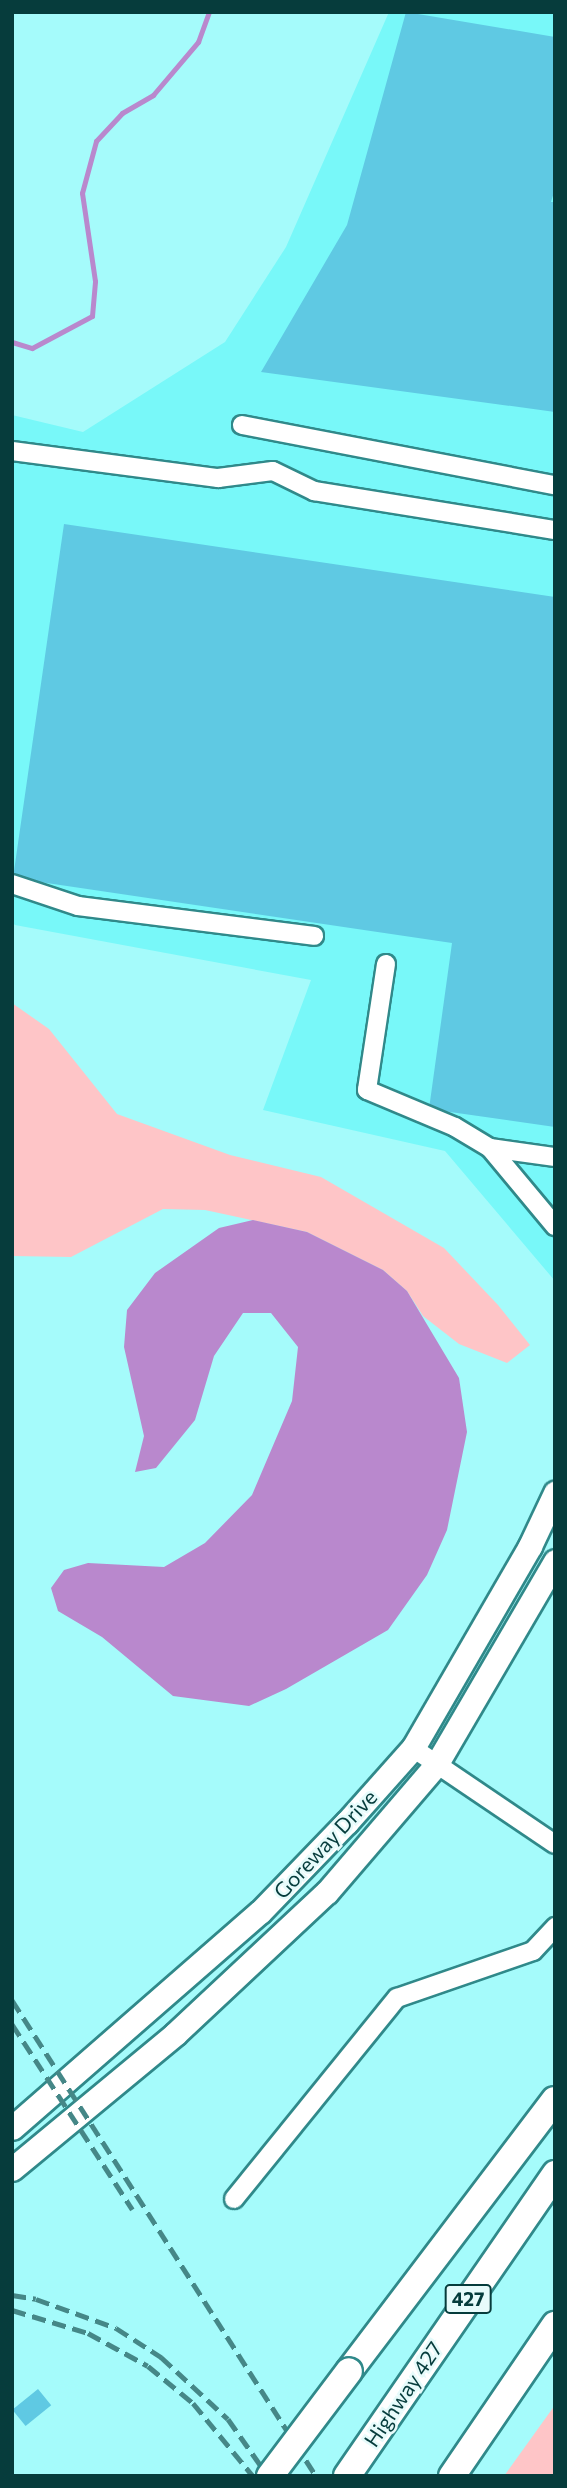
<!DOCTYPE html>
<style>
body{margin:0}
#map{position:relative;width:567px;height:2488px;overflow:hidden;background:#a5fbfb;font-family:Commissioner,sans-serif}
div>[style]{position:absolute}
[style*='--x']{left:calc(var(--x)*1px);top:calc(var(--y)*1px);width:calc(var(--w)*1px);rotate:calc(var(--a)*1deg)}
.built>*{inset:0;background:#78f8f9}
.green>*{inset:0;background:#fec5c7}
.water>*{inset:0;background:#b988cd}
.stream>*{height:5px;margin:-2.5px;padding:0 2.5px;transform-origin:2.5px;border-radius:2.5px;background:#b988cd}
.building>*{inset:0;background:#5fc9e3;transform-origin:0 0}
.roads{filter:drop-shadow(2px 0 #30898a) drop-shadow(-2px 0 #30898a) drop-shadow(0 2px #30898a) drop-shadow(0 -2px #30898a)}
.minor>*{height:18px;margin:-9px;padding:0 9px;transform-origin:9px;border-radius:9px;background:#fff}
.major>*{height:23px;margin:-11.5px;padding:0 11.5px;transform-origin:11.5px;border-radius:11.5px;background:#fff}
.highway>*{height:26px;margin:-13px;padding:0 13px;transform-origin:13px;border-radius:13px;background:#fff}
.rail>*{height:5px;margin-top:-2.5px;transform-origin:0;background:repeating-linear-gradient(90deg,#458787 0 14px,transparent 0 21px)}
.bridges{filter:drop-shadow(2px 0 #30898a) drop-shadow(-2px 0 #30898a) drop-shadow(0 2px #30898a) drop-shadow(0 -2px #30898a)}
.highway-bridge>*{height:26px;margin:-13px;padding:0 13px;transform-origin:13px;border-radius:13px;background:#fff}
span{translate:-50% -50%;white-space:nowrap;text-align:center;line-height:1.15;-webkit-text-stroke:5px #e7fbfb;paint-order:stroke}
.shield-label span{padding:2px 5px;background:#e7fbfb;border:2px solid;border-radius:5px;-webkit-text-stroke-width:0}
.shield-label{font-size:19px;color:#063c3c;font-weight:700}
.street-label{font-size:21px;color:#063c3c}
.frame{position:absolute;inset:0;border:14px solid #063c3c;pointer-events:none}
</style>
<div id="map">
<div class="built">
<i style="clip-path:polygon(389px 12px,555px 12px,555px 1281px,445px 1151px,263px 1110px,311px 980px,15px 925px,12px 922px,12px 415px,83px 432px,225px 342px,286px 247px)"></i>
</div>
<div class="green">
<i style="clip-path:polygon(12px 1003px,49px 1029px,117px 1114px,230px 1155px,321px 1177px,444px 1248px,498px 1305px,530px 1345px,507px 1363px,459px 1344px,423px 1316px,407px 1291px,383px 1270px,307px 1232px,205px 1210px,163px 1209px,71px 1257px,12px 1256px)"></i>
<i style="clip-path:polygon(555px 2405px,555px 2476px,504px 2476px)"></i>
</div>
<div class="water">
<i style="clip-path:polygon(253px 1220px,307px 1232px,383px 1270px,407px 1291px,459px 1378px,467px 1432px,447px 1530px,427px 1575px,388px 1630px,286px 1689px,249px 1706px,173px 1696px,102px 1637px,58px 1611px,51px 1588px,64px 1570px,88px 1563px,164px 1567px,205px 1543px,252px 1495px,292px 1401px,298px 1347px,271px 1313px,243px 1313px,214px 1356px,195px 1420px,156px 1468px,135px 1472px,144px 1436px,124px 1347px,127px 1310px,155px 1273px,219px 1228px)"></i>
</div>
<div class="stream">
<i style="--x:12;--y:342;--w:21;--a:17"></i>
<i style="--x:32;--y:348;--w:68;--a:-28.1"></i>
<i style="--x:92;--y:316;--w:35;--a:-85"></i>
<i style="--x:95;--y:281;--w:89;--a:-98.4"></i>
<i style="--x:82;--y:193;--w:54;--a:-74.9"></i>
<i style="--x:96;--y:141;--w:38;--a:-47"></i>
<i style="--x:122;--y:113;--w:36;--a:-30"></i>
<i style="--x:153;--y:95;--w:70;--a:-49.7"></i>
<i style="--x:198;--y:42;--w:32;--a:-70"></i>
</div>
<div class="building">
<i style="clip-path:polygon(406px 12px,555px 37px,555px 189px,551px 202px,555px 202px,555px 412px,261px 372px,347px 225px)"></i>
<i style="clip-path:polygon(64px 524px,555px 597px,555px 1127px,429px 1109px,452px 943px,13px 878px)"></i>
<i style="left:38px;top:2389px;width:21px;height:33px;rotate:51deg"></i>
</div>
<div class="roads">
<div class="minor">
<i style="--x:242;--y:425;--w:319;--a:10.9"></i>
<i style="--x:12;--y:451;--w:208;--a:7.5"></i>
<i style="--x:218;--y:478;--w:55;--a:-7.3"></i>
<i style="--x:273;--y:471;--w:46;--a:26"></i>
<i style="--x:314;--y:491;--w:244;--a:9.2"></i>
<i style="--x:12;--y:884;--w:70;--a:18.4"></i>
<i style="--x:78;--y:906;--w:238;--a:7.2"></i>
<i style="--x:386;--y:964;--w:127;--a:98.6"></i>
<i style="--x:367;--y:1090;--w:95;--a:22.8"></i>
<i style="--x:455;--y:1127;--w:41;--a:31"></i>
<i style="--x:490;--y:1148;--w:102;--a:50.2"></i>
<i style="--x:490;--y:1148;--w:66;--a:7.9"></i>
<i style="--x:413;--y:1748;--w:171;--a:34.1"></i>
<i style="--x:234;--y:2199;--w:259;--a:-51"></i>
<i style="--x:397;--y:1998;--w:144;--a:-19.1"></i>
<i style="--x:533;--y:1951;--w:33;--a:-47"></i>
</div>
<div class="major">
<i style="--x:12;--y:2128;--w:329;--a:-41.1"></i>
<i style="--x:260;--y:1912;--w:125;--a:-46"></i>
<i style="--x:347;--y:1822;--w:99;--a:-48.3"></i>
<i style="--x:413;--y:1748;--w:233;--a:-59.9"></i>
<i style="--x:530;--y:1546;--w:59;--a:-64.7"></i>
<i style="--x:12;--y:2169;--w:212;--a:-39.6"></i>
<i style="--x:175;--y:2034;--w:208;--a:-43.1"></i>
<i style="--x:327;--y:1892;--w:167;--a:-49.4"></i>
<i style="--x:436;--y:1765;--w:236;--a:-59.7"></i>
</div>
<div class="highway">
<i style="--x:349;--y:2371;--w:340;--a:-52.8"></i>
<i style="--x:347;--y:2476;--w:367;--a:-55.4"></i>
<i style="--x:452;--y:2476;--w:183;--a:-55.7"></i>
</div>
</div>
<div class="rail">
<i style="--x:12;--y:2000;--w:565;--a:57.44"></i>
<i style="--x:12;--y:2024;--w:221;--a:57"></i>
<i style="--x:12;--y:2295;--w:24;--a:9"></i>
<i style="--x:36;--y:2299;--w:85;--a:19.9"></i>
<i style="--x:116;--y:2328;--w:54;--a:32.8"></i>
<i style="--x:161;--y:2357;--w:91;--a:42.8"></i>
<i style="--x:228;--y:2419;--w:70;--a:54.9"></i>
<i style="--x:12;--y:2310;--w:79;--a:16.8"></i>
<i style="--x:88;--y:2333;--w:68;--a:28.8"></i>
<i style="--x:148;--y:2366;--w:58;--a:39.4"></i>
<i style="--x:193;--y:2403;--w:94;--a:50.6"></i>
</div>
<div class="bridges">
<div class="highway-bridge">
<i style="--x:270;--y:2476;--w:131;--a:-53"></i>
</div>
</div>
<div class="shield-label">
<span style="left:468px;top:2299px">427</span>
</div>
<div class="street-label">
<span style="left:325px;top:1844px;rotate:-47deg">Goreway Drive</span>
<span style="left:403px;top:2394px;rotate:-56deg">Highway 427</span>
</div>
<div class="frame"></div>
</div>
